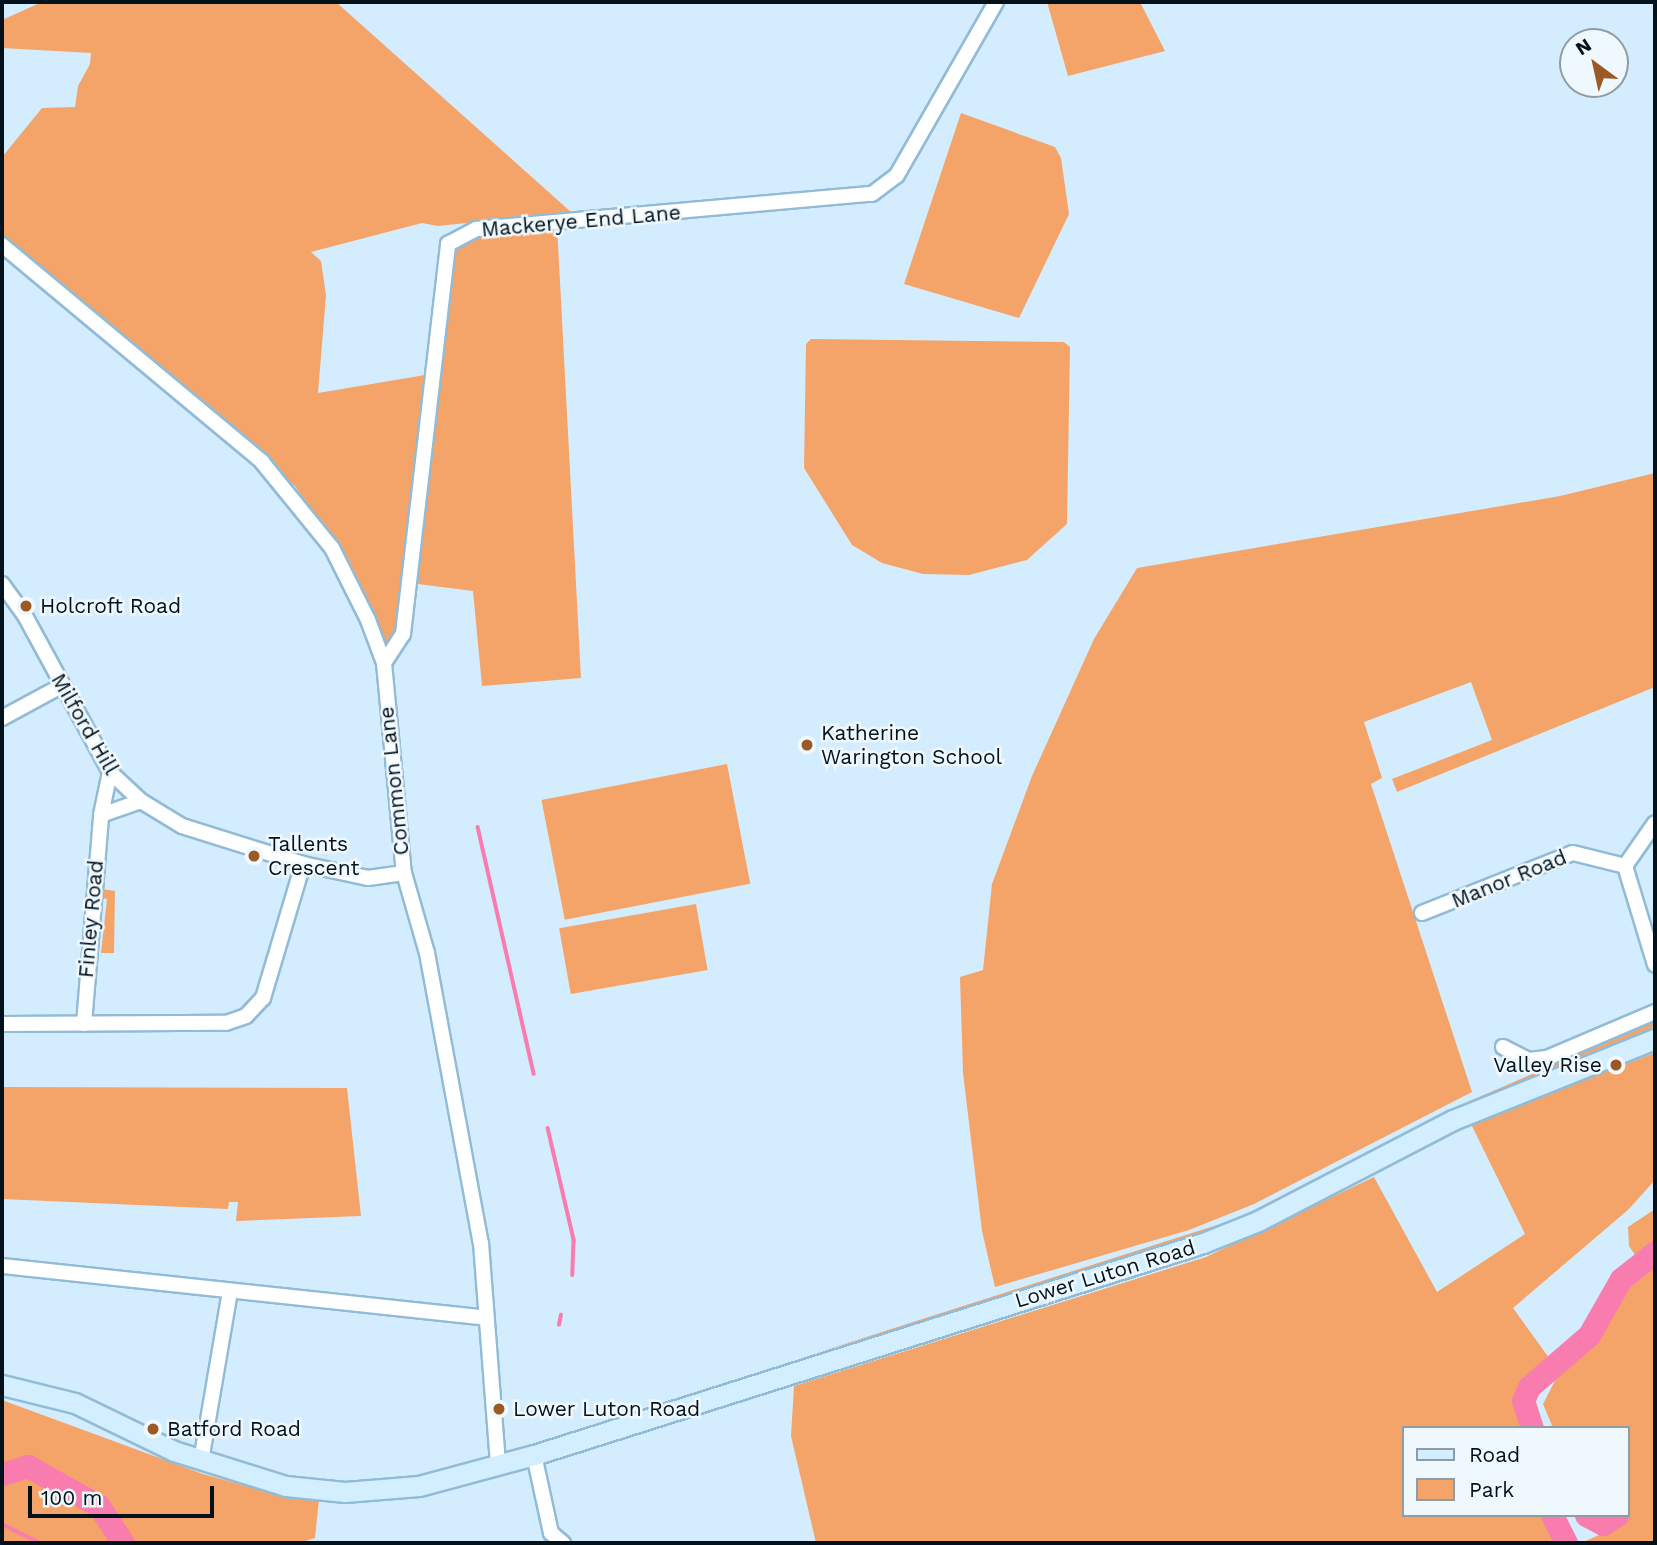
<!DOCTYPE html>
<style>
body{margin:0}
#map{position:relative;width:1657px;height:1545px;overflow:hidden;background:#d4edfe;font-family:"Work Sans",sans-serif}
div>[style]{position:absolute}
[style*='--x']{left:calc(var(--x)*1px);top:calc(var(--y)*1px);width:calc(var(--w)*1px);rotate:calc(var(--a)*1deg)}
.green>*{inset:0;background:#f4a469;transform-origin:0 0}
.stream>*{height:3.5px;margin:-1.75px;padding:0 1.75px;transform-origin:1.75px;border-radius:1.75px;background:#f87cae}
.river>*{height:23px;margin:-11.5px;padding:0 11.5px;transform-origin:11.5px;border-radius:11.5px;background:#f87cae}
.roads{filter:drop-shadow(2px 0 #92bbd5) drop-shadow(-2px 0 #92bbd5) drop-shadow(0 2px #92bbd5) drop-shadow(0 -2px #92bbd5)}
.minor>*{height:14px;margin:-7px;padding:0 7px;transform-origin:7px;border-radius:7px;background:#fff}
.secondary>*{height:19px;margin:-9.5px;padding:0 9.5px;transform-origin:9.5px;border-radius:9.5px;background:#d3eefe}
.dots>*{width:19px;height:19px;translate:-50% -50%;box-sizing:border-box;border:4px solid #eff8fd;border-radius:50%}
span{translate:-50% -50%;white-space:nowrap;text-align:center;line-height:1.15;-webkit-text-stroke:5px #eff8fd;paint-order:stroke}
.street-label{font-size:21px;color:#03111a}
.poi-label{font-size:21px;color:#03111a}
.left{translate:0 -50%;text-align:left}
.right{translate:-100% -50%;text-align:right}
.frame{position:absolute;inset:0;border:4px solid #03111a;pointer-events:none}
.legend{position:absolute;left:1402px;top:1426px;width:228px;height:91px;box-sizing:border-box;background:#eff8fd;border:2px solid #919ca2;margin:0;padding:9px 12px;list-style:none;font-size:21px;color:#03111a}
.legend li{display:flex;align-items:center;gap:14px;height:35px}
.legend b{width:35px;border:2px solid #919ca2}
.north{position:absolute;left:1559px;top:28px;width:70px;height:70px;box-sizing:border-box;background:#eff8fd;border:2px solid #919ca2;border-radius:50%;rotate:327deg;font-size:19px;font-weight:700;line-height:28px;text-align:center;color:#03111a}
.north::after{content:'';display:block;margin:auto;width:24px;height:32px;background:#9b5a25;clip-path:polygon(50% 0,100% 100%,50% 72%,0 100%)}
.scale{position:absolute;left:28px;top:1486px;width:186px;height:32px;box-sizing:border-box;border:4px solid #03111a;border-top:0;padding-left:9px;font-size:21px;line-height:24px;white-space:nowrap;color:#03111a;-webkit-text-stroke:5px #eff8fd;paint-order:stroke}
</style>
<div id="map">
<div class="green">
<i style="clip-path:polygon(42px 2px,336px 2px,571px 212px,438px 226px,422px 223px,311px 252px,321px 261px,326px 295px,318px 393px,431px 374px,398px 635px,385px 651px,342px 556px,295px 486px,2px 236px,2px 157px,42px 108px,75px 107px,78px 86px,90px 64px,91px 53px,2px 48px,2px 20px)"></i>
<i style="clip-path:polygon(1047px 2px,1140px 2px,1165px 51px,1068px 76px)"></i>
<i style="clip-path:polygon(961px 113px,1055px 147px,1061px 158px,1069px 214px,1019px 318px,904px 284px)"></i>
<i style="clip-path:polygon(557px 225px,581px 678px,482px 686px,473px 591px,418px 584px,450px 250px,467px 237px)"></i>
<i style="clip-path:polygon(811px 339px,1064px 342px,1070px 347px,1067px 524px,1027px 560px,969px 575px,923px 574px,882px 563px,852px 545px,804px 468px,806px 344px)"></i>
<i style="clip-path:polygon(1655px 473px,1655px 687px,1397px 792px,1392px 779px,1492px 740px,1471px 682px,1364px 722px,1382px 778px,1371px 784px,1472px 1092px,1254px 1204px,1189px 1230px,995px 1287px,982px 1231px,963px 1073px,960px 977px,983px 970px,992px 884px,1032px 776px,1094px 639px,1137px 568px,1560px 496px)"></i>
<i style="left:727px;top:764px;width:122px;height:189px;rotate:79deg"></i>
<i style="clip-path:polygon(102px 889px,115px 891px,114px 953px,101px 953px,107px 899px,101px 898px)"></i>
<i style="left:696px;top:904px;width:67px;height:139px;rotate:80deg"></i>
<i style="clip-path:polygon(1655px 1021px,1655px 1026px,1628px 1041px,1226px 1228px,813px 1354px,1239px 1218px,1449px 1110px)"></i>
<i style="clip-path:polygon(1655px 1053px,1655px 1180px,1629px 1209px,1513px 1308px,1552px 1362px,1523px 1401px,1532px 1428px,1403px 1428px,1403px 1515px,1552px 1515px,1566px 1543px,816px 1543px,791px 1436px,794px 1386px,1206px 1257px,1374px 1177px,1437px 1292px,1525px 1234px,1470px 1122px)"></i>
<i style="clip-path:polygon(2px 1087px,347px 1088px,361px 1216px,236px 1221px,238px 1202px,229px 1202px,228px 1209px,2px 1199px)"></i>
<i style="clip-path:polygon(1655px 1209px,1655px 1543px,1581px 1543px,1624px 1524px,1629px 1504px,1627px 1428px,1553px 1428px,1543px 1404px,1561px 1369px,1606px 1325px,1620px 1287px,1642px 1265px,1629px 1246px,1628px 1227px)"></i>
<i style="clip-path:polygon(2px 1400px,203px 1474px,282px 1496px,319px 1500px,315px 1538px,299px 1543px,2px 1543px)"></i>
</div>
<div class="stream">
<i style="--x:478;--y:827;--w:253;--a:77.2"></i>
<i style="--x:548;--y:1128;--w:115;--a:76.9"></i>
<i style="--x:574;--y:1240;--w:35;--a:92"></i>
<i style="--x:559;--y:1325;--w:10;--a:-79"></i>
<i style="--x:2;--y:1524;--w:42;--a:26.6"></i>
</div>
<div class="river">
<i style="--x:1532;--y:1428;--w:28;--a:-108"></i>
<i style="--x:1523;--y:1401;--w:15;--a:-67"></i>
<i style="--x:1529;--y:1387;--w:79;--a:-40.9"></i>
<i style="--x:1589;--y:1335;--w:64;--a:-60.3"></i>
<i style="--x:1621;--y:1279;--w:43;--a:-38.5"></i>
<i style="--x:2;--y:1474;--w:27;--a:-17"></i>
<i style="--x:28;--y:1466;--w:81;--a:29.4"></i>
<i style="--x:99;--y:1506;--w:44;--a:57"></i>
<i style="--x:1552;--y:1515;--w:31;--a:63"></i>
<i style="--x:1586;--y:1515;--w:19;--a:28"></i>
<i style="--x:1603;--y:1524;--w:17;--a:-33"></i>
</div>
<div class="roads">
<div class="minor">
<i style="--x:2;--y:245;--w:339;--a:39.8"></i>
<i style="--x:262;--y:462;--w:111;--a:50.9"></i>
<i style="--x:332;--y:548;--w:80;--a:63.4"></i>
<i style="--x:368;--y:620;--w:46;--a:69.6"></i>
<i style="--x:384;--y:663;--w:211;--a:84.6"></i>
<i style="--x:404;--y:873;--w:83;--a:74"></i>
<i style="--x:427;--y:953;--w:295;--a:79.5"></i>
<i style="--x:481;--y:1243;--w:223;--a:85.6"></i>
<i style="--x:2;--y:584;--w:37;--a:54"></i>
<i style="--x:24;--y:614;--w:180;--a:61.4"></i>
<i style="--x:110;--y:772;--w:42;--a:43.1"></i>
<i style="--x:141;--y:801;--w:48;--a:31.4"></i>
<i style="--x:182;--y:826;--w:127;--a:17.4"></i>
<i style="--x:303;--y:864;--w:66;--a:12.2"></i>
<i style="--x:368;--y:878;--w:36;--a:-8"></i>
<i style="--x:384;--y:663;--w:35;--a:-57"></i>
<i style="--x:403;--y:634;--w:393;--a:-83.4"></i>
<i style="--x:448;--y:244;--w:32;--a:-28"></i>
<i style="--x:476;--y:229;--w:398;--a:-5.1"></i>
<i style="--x:872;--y:194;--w:31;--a:-37"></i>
<i style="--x:897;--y:175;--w:199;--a:-60.2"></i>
<i style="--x:2;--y:718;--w:67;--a:-28.5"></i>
<i style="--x:101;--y:815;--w:42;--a:-19.3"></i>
<i style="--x:1625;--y:866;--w:103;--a:73.1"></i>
<i style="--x:1422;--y:913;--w:162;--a:-21.7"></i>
<i style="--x:1573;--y:853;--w:54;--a:14"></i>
<i style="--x:1625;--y:866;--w:52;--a:-55.1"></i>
<i style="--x:2;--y:1024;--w:224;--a:-0.3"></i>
<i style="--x:226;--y:1023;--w:21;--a:-19"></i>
<i style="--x:246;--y:1016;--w:25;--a:-47"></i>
<i style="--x:263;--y:998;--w:140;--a:-73.4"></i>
<i style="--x:84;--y:1024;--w:210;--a:-85.3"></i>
<i style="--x:101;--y:815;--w:44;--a:-78.2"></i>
<i style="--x:1503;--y:1047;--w:28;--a:27"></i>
<i style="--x:1528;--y:1060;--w:19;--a:-6"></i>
<i style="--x:1547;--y:1058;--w:117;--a:-23.1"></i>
<i style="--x:2;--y:1266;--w:487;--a:6.1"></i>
<i style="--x:534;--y:1455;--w:80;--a:77.7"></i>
<i style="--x:551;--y:1533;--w:16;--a:40"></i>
<i style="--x:201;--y:1461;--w:171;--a:-80.3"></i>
</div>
<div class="secondary">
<i style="--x:2;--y:1385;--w:75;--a:13.9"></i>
<i style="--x:75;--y:1403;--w:110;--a:25.9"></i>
<i style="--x:174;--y:1451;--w:117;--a:17.4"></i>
<i style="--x:286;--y:1486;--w:59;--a:5.8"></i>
<i style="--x:345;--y:1492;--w:74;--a:-4.6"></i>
<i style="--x:419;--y:1486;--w:119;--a:-15.1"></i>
<i style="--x:534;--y:1455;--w:702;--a:-17.58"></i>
<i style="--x:1203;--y:1243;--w:59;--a:-21.8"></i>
<i style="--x:1258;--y:1221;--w:220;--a:-27.4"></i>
<i style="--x:1453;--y:1120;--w:218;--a:-21.9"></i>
</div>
</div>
<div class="dots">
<i style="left:26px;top:606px;background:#9b5a25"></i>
<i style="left:807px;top:745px;background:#9b5a25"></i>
<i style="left:254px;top:856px;background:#9b5a25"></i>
<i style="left:1616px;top:1065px;background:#9b5a25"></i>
<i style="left:499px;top:1409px;background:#9b5a25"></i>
<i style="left:153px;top:1429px;background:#9b5a25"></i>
</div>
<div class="street-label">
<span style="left:581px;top:221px;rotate:-5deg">Mackerye End Lane</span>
<span style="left:85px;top:724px;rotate:60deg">Milford Hill</span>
<span style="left:394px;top:781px;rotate:-96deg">Common Lane</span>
<span style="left:1509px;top:879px;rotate:-22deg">Manor Road</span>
<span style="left:91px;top:919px;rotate:-85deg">Finley Road</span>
<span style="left:1105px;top:1274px;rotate:-17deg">Lower Luton Road</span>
</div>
<div class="poi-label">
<span class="left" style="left:40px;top:606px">Holcroft Road</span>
<span class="left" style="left:821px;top:745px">Katherine<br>Warington School</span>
<span class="left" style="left:268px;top:856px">Tallents<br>Crescent</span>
<span class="right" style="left:1602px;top:1065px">Valley Rise</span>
<span class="left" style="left:513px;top:1409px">Lower Luton Road</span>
<span class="left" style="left:167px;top:1429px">Batford Road</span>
</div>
<div class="frame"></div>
<ul class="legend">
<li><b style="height:9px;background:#d3eefe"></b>Road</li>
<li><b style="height:19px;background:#f4a469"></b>Park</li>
</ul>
<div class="north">N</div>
<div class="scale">100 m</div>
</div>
